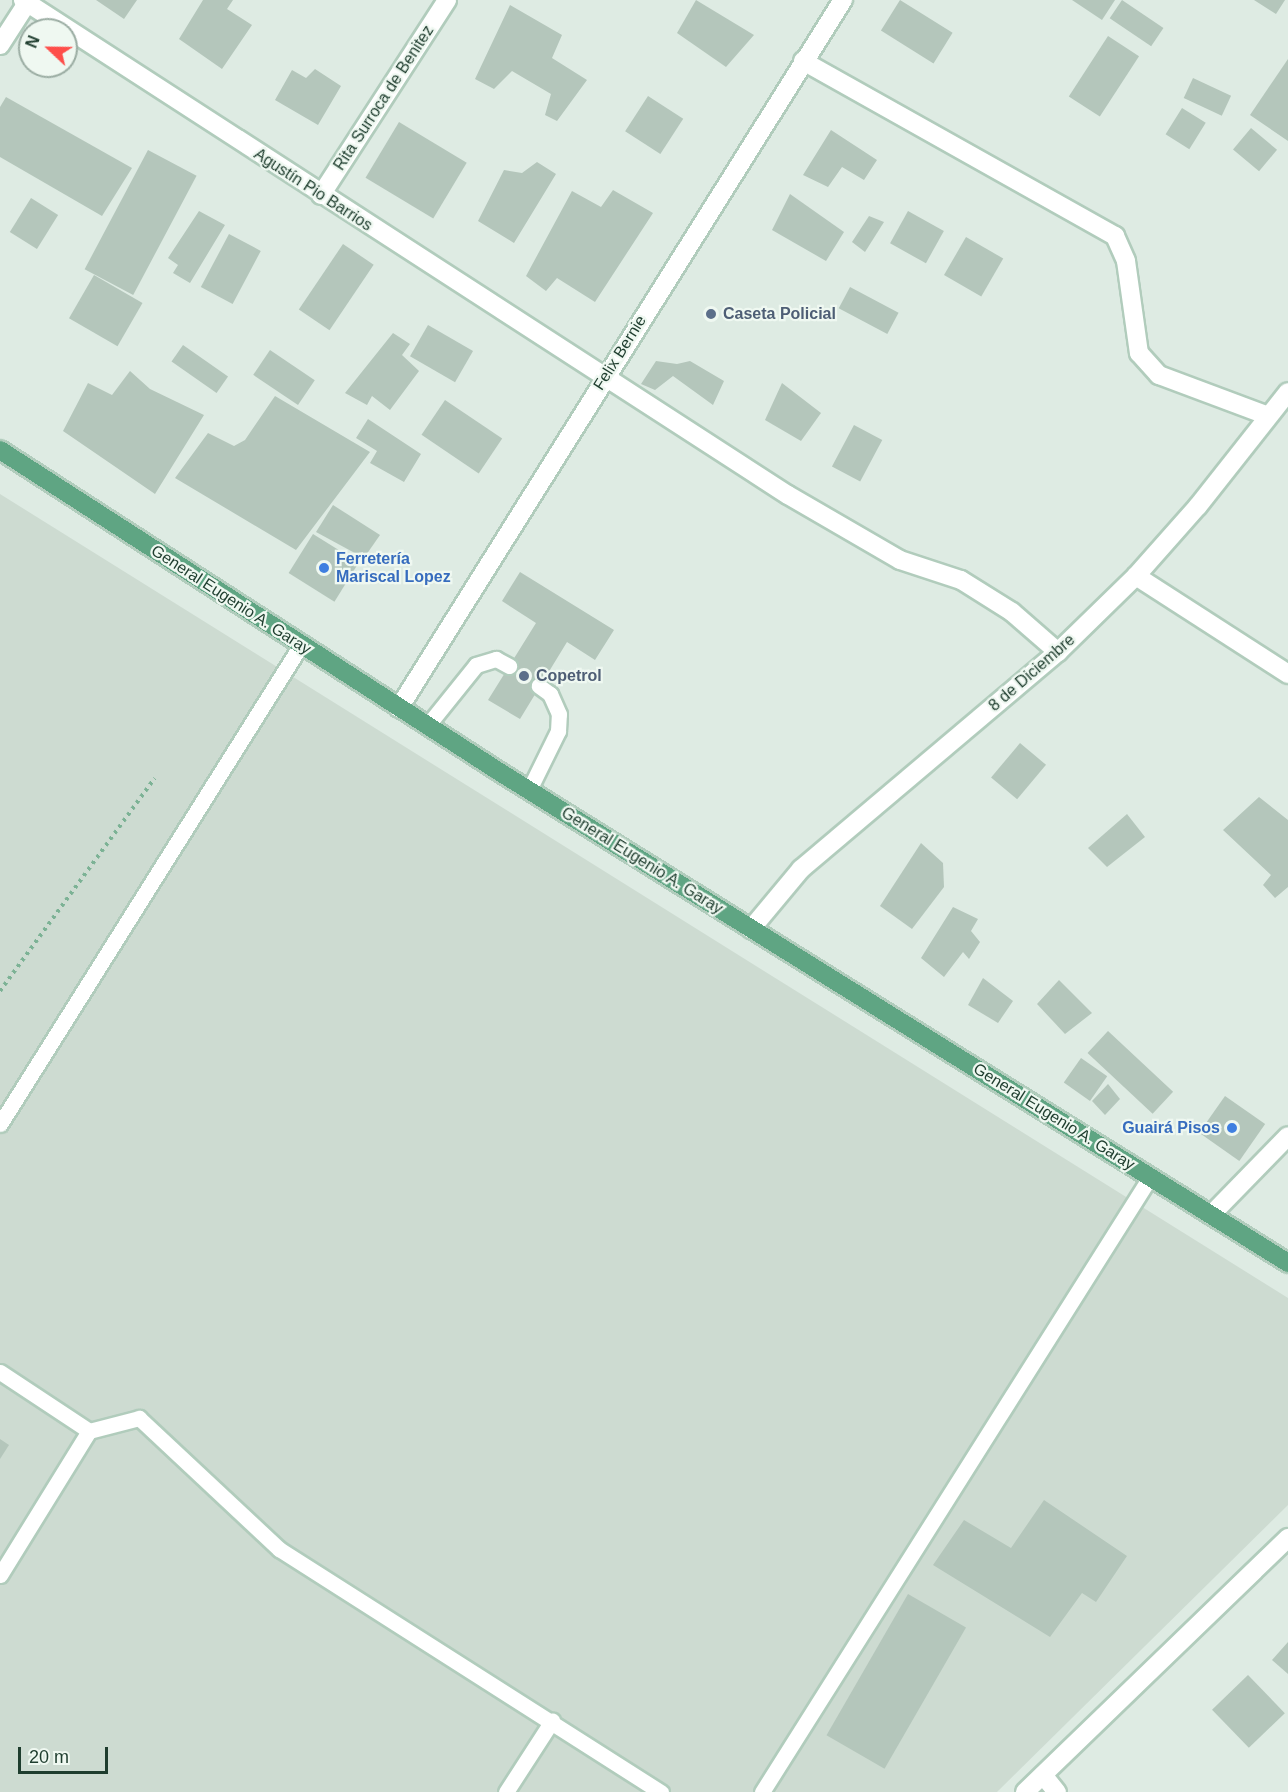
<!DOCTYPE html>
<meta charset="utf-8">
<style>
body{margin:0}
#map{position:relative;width:1288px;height:1792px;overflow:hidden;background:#deebe3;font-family:Helvetica,sans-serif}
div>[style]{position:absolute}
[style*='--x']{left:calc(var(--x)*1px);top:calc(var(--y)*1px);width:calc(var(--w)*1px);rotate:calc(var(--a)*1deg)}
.built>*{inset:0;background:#cddbd1}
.building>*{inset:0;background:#b4c6bb;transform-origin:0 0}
.path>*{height:4px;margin-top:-2px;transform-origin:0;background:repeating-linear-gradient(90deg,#7cb295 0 3px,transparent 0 7.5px)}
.roads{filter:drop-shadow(2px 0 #b1ccbc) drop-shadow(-2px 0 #b1ccbc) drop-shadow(0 2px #b1ccbc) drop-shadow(0 -2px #b1ccbc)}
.service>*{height:15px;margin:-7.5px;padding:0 7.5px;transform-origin:7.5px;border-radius:7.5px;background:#fff}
.minor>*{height:18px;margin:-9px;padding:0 9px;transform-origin:9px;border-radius:9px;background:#fff}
.secondary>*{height:18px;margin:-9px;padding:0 9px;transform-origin:9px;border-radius:9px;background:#fff}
.primary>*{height:18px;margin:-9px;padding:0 9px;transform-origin:9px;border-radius:9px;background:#5fa583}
.dots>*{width:16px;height:16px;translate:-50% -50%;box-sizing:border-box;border:3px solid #eff8f1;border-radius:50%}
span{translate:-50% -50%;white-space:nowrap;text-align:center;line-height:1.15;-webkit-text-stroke:4.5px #eff8f1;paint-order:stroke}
.street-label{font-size:16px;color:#1e3d2e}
.service-label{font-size:16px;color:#4e5e75;font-weight:700}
.left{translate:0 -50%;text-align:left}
.shop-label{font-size:16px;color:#366cbe;font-weight:700}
.right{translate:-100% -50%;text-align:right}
.north{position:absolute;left:18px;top:18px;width:60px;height:60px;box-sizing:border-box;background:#eff8f1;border:2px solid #9bada3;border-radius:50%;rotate:292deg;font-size:16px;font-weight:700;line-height:24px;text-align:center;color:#1e3d2e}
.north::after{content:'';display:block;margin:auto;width:21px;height:27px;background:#fe4e4a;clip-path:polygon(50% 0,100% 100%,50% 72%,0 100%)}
.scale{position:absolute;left:18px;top:1747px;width:90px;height:27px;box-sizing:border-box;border:3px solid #1e3d2e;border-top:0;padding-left:8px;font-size:18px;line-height:21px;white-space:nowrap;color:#1e3d2e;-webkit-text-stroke:4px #eff8f1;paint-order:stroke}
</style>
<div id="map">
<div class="built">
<i style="clip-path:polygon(0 494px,1288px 1298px,1288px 1505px,997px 1792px,0 1792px)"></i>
</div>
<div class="building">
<i style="clip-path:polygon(96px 0,137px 0,124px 19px)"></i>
<i style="clip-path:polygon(203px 0,233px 0,227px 9px,252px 25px,222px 69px,179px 39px)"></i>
<i style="clip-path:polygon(696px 0,754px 35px,726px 67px,677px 33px)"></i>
<i style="left:900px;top:0;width:62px;height:36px;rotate:32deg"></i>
<i style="clip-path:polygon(1072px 0,1115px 0,1102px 20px)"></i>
<i style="left:1122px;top:0;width:50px;height:22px;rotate:34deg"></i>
<i style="clip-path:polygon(1254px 0,1285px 0,1276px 14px)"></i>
<i style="clip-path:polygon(510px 5px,562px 35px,552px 58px,587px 80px,557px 121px,545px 115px,551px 94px,512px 71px,494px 89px,475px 79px)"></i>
<i style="left:1108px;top:36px;width:37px;height:72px;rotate:33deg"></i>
<i style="clip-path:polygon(1288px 59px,1288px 141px,1250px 115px)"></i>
<i style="clip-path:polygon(315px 69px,341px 86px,318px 125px,275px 100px,292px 70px,306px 78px)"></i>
<i style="left:1193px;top:78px;width:42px;height:22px;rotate:25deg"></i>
<i style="left:648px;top:96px;width:42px;height:42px;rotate:33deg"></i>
<i style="clip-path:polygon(6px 97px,132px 168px,102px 216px,0 157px,0 107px)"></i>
<i style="left:1182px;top:108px;width:28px;height:31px;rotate:32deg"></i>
<i style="left:399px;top:122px;width:79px;height:65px;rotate:31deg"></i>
<i style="left:1251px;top:128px;width:34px;height:28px;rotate:40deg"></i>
<i style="clip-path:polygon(831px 130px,877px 160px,864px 180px,842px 167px,828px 187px,803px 175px)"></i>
<i style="left:148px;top:150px;width:55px;height:135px;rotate:28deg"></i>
<i style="clip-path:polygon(537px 162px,556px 174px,514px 243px,478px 221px,504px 170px,522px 173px)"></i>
<i style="clip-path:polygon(613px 190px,653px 213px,595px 302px,557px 278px,546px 291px,526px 276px,572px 191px,601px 207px)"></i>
<i style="clip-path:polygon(790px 194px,844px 232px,826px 261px,772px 230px)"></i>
<i style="left:31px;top:198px;width:32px;height:40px;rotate:32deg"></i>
<i style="clip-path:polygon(199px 211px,225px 225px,190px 283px,173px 273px,178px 265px,168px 258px)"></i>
<i style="left:908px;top:211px;width:41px;height:37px;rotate:29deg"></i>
<i style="clip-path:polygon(869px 216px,884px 222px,865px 252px,852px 242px)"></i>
<i style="left:229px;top:234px;width:36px;height:60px;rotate:28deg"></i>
<i style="left:966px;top:237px;width:43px;height:44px;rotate:30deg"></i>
<i style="left:343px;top:244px;width:37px;height:79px;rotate:34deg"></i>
<i style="left:94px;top:275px;width:56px;height:50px;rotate:30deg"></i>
<i style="left:850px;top:287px;width:55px;height:24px;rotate:28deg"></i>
<i style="left:428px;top:325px;width:52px;height:36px;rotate:30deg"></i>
<i style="clip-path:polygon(393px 333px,410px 344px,402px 355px,419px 371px,390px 410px,372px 396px,367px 405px,345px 393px)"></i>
<i style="left:183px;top:345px;width:55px;height:20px;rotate:35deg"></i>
<i style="left:270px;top:350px;width:54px;height:30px;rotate:34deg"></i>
<i style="clip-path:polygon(656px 361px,677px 364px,690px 361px,724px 381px,713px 405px,673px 376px,655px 390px,641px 384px)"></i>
<i style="clip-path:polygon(130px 371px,150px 389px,204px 415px,155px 494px,63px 431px,88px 383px,112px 395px)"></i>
<i style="clip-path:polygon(782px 383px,821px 413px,801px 441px,765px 420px)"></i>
<i style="clip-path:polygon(275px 396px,370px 452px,296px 550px,175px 478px,208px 433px,234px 446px,245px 440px)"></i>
<i style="left:445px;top:400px;width:69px;height:42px;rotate:34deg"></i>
<i style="clip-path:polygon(368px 419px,421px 454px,404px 482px,370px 463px,377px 451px,356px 438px)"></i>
<i style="left:854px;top:425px;width:32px;height:47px;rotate:28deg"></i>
<i style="clip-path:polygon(333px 505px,380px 535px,364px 558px,316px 532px)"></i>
<i style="left:313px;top:534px;width:54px;height:46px;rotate:32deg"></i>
<i style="clip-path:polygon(520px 572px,614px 630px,595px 660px,567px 642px,520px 719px,488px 700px,536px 623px,502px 601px)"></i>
<i style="left:1020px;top:743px;width:34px;height:45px;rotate:40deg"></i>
<i style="clip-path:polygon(1259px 797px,1288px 820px,1288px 887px,1275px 898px,1263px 885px,1271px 875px,1223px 830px)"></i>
<i style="clip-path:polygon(1127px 814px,1145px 837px,1107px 867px,1088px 848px)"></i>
<i style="clip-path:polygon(921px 843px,943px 863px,944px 887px,912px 929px,880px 906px)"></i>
<i style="clip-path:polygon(953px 907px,978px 919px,971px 931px,980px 942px,969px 959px,963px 952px,944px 977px,921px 958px)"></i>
<i style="clip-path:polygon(983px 978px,1013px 1001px,998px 1023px,968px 1005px)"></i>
<i style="clip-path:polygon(1059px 980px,1092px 1013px,1065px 1034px,1037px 1004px)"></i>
<i style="left:1108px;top:1031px;width:89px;height:30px;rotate:43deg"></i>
<i style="left:1081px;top:1058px;width:32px;height:30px;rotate:35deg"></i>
<i style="clip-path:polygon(1108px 1084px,1120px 1099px,1105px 1115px,1092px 1101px)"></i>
<i style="left:1225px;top:1096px;width:49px;height:45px;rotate:35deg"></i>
<i style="clip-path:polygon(0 1439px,9px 1445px,0 1459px)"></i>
<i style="clip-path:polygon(1044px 1500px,1127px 1556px,1096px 1602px,1082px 1593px,1050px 1637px,933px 1565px,964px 1520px,1011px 1548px)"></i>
<i style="left:908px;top:1594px;width:67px;height:163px;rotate:30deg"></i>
<i style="clip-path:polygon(1288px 1642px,1288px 1674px,1272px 1660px)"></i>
<i style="left:1248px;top:1675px;width:53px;height:50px;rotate:46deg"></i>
</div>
<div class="path">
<i style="--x:0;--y:991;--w:263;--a:-54"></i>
</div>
<div class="roads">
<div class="service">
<i style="--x:427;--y:726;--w:78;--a:-51.2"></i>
<i style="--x:476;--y:665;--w:21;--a:-17"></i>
<i style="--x:496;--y:659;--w:15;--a:28"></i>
<i style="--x:529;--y:790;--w:66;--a:-63.8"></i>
<i style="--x:558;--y:731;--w:17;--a:-87"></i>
<i style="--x:559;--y:714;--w:22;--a:-114"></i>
<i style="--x:550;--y:694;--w:14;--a:-144"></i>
<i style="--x:0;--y:1124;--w:566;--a:-57.86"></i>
<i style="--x:0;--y:1372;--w:107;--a:33.5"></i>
<i style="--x:89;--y:1431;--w:52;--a:-14.6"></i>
<i style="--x:139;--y:1418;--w:192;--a:43.1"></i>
<i style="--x:279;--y:1549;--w:453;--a:32.5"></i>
<i style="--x:0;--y:1575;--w:169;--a:-58.3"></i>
<i style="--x:506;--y:1792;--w:85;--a:-57.1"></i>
<i style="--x:762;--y:1792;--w:727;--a:-57.75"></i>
</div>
<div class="minor">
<i style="--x:23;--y:0;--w:911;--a:32.91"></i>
<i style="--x:788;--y:495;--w:129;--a:30.1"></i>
<i style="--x:900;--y:560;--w:64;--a:18.2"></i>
<i style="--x:961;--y:580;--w:60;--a:32.1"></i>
<i style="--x:1012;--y:612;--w:61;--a:41"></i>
<i style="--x:0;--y:45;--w:54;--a:-57.2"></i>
<i style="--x:803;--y:61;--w:358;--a:29.3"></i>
<i style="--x:1115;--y:236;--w:27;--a:66"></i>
<i style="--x:1126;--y:261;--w:93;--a:82"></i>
<i style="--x:1139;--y:353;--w:30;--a:48"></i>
<i style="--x:1159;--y:375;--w:114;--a:20.5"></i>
<i style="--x:321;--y:195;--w:232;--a:-57.1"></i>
<i style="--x:1136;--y:576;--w:181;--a:32.8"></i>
<i style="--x:399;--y:708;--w:836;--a:-57.91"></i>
<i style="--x:1211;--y:1215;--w:110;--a:-45.7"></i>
<i style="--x:1043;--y:1775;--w:22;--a:51"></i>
<i style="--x:1025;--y:1792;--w:366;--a:-44"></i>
</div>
<div class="secondary">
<i style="--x:751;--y:929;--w:78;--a:-50.2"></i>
<i style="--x:801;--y:869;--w:336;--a:-40.2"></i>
<i style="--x:1058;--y:652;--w:109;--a:-44.3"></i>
<i style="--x:1136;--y:576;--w:94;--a:-48.5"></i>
<i style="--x:1198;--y:506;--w:145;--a:-51.7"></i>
</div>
<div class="primary">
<i style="--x:0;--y:450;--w:592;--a:32.8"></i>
<i style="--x:498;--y:771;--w:931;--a:31.91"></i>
</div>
</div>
<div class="dots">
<i style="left:711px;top:314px;background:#5c6f8a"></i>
<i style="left:324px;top:568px;background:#3f7fe0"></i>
<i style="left:524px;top:676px;background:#5c6f8a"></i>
<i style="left:1232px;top:1128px;background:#3f7fe0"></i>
</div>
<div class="street-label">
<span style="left:384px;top:98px;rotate:-57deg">Rita Surroca de Benitez</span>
<span style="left:313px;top:190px;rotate:33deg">Agustín Pio Barrios</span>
<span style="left:620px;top:353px;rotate:-58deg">Felix Bernie</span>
<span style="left:231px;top:600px;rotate:33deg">General Eugenio A. Garay</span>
<span style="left:1032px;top:673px;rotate:-41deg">8 de Diciembre</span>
<span style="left:642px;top:861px;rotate:32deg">General Eugenio A. Garay</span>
<span style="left:1054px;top:1117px;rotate:32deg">General Eugenio A. Garay</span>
</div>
<div class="service-label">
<span class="left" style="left:723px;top:314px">Caseta Policial</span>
<span class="left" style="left:536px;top:676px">Copetrol</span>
</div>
<div class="shop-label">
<span class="left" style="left:336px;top:568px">Ferretería<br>Mariscal Lopez</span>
<span class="right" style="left:1220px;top:1128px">Guairá Pisos</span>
</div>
<div class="north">N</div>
<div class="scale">20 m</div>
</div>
